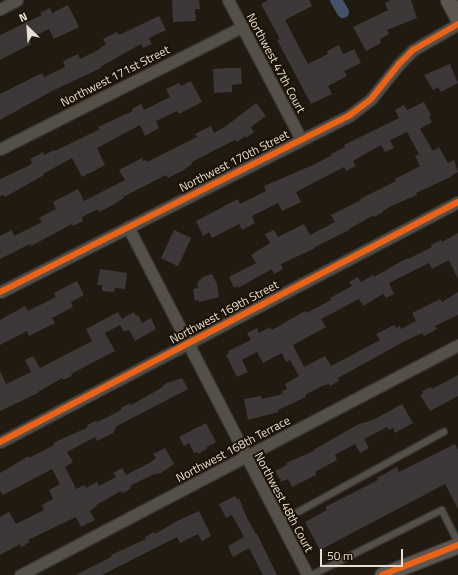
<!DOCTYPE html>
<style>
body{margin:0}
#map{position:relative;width:458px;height:575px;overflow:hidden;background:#201a11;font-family:"Titillium Web",sans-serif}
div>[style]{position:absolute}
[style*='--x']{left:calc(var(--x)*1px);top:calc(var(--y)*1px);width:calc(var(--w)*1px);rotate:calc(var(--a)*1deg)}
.canal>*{height:12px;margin:-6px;padding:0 6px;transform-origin:6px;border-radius:6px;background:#435269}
.building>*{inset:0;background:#3e3738;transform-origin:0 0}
.roads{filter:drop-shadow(1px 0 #3a352f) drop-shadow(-1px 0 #3a352f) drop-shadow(0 1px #3a352f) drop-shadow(0 -1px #3a352f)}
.lane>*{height:5.5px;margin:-2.75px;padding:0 2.75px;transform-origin:2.75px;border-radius:2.75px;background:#544f48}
.street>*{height:11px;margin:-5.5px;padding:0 5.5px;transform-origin:5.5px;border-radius:5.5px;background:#544f48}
.secondary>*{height:15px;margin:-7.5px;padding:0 7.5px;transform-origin:7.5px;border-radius:7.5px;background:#5e554e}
.cycleway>*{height:6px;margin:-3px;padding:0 3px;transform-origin:3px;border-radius:3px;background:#ea6118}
span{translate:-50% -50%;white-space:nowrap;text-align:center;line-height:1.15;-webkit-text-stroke:4px #1d1203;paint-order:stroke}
.street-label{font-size:12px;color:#e7dfd5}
.north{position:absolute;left:8px;top:8px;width:40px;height:40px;-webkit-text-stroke:3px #1d1203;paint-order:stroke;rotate:335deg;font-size:11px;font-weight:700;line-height:16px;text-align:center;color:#e7dfd5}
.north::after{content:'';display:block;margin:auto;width:14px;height:18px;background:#e7dfd5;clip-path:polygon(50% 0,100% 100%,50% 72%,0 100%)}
.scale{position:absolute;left:320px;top:549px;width:83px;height:18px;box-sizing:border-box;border:2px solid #e7dfd5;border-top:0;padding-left:5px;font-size:12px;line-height:14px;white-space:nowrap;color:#e7dfd5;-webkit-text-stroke:3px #1d1203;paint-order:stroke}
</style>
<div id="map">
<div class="canal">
<i style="--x:336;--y:0;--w:14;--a:60"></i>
</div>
<div class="building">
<i style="clip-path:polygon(172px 0,199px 0,200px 9px,195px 9px,196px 21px,173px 22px)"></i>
<i style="clip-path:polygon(268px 0,309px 0,312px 6px,285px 20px,308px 64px,328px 54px,327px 51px,339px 45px,343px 54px,354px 49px,361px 63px,344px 71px,347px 76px,328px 86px,332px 94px,311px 104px,277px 40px,280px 39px,261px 4px)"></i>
<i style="clip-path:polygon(391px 0,411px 0,417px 18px,387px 30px,389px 34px,380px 39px,381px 43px,366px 51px,353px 27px,388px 10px,385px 3px)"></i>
<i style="clip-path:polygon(68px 5px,79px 27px,54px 39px,49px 29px,28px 39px,31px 44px,0 60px,0 35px,42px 15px,40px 13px,50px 8px,52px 13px)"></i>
<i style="clip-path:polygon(159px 16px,166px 30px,149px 38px,152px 44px,143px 48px,141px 44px,100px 67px,101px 68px,54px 90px,0 120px,0 94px,42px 73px,44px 77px,65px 67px,63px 61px,78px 54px,80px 59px,100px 49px,100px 48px,106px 44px,103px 39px,117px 32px,119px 35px)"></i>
<i style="clip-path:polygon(450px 64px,458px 83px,441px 92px,438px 87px,433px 90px,424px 75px)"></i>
<i style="clip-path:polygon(229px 68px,241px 68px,242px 84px,232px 85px,232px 92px,214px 93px,213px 69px)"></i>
<i style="clip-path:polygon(191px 81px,202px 102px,179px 114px,177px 111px,156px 121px,159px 128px,145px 136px,140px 125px,97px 148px,105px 165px,82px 177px,72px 158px,43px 174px,44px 175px,5px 197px,4px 195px,0 196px,0 179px,28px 166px,32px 163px,30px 159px,43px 152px,44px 155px,54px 150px,55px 151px,100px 129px,98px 127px,133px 111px,132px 109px,141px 104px,144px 110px,170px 97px,166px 89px,179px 83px,181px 86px)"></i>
<i style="clip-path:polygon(424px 102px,431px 116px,429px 117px,432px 122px,420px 129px,433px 151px,439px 147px,448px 163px,454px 160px,458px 172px,451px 176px,451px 177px,416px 193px,417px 195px,391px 206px,383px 211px,383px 212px,374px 217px,374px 215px,349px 229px,349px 230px,315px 247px,315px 248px,281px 264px,283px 269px,274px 274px,272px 269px,238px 288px,238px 286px,234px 288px,229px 277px,256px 263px,251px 255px,270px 243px,265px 234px,274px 230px,278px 237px,304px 224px,310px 235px,335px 222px,331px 215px,361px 200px,360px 199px,396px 181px,395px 179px,420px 166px,415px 156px,419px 154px,407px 132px,390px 140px,394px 148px,385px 152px,381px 145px,365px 154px,353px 161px,356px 166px,346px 171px,344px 167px,296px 192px,301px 202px,282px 211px,278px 203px,252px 216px,255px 223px,242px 230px,239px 224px,212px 238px,209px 232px,203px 236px,196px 221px,238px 199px,240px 204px,266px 191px,264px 186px,313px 165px,332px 155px,331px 154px,345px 147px,344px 145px,399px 118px,395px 110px,404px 105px,407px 110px)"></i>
<i style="clip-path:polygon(256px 103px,266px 116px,251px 127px,254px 132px,246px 138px,245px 136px,237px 142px,235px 140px,215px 150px,192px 162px,192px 164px,182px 171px,168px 178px,166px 175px,123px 197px,124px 198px,113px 205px,99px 212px,98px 209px,82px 217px,83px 221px,73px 226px,72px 224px,31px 246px,30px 244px,0 259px,0 236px,12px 230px,14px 236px,42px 222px,39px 218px,56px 209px,53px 202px,78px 189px,84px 201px,125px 180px,119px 170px,142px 158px,143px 161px,146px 160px,147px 162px,197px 137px,195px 134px,211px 126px,214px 133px,226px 126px)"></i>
<i style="left:174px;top:230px;width:19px;height:31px;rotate:25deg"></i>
<i style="clip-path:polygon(458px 233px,458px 279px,449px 260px,432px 269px,429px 263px,389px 283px,394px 294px,386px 298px,383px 294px,363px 306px,359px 299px,321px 319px,326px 327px,293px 345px,304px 367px,325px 356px,331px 366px,380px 340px,376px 334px,394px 325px,396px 328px,400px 326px,401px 329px,416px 321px,412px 313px,440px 299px,442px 302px,458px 292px,458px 315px,435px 326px,437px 329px,424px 336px,422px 333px,405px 341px,338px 378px,339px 381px,330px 386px,329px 384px,322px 386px,305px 395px,306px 397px,278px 410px,278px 412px,248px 420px,244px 399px,261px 396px,262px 399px,283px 394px,281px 392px,287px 389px,285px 384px,299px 376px,290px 360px,286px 362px,282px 353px,263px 363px,257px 352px,242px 360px,248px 372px,237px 377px,226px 355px,229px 353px,228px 351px,251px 340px,247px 333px,257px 328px,259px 333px,270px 327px,272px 330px,305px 311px,306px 313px,331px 300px,330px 298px,352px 286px,349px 282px,358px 277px,361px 282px,373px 275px,374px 277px,407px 258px,408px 259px,432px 247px,431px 245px,441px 240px,442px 242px)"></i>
<i style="clip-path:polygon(100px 269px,127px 273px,125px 289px,115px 288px,114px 292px,102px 291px,102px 285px,97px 285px)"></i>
<i style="clip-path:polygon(212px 274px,217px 284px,219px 297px,199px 302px,198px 300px,195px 301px,193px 289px,198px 288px,197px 283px,203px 277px)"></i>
<i style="clip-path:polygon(77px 281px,84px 295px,71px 302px,73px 307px,52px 318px,55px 323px,29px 336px,27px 331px,0 345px,0 320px,25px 306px,28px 311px,56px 297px,54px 293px)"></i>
<i style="clip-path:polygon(118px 312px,122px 319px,134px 312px,136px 316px,138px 315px,142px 323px,151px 318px,156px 329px,135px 341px,129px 330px,124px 332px,120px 325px,105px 333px,115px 351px,71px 374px,72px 376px,63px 380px,62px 378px,38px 392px,38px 393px,0 411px,0 371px,6px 384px,31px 372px,25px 360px,33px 356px,40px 368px,92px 341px,86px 329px)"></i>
<i style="clip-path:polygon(458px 375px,458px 396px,430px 411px,420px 395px,423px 394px,422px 391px,431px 387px,432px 389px)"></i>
<i style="clip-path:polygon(182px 378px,188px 389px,117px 426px,113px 433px,97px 441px,95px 437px,67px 452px,73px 462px,65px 467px,76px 489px,85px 485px,86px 488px,97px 482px,99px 486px,116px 477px,113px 473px,122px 468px,126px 475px,151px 462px,156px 458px,153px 454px,165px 448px,174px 464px,161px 473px,152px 475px,130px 486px,131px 488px,127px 491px,122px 493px,121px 491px,96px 505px,97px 506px,90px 511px,95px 520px,81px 527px,76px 517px,28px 540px,30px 542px,21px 547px,20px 544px,0 555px,0 517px,9px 512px,16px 524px,44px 510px,42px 505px,53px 499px,49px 490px,60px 484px,52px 469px,3px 495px,0 491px,0 473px,29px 456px,29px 458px,54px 445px,53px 443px,84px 429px,88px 427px,87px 425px,96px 421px,97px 422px,106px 418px,121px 410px,121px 408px,130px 403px,131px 405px,163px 387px,162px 386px,167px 383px)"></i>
<i style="clip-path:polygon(402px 404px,413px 423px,395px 433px,393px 428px,389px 430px,387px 427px,364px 439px,369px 448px,360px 453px,355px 444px,335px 455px,337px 460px,315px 472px,316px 475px,292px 487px,288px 479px,281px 482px,275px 471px,287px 465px,286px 463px,314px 451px,313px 450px,359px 424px,373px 420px)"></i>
<i style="clip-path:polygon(206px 423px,216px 442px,207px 447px,207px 449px,198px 454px,197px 452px,194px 453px,189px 443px,184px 446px,179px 437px)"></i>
<i style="clip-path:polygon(455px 444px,458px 450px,458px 509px,445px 484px,320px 550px,305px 522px,327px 510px,325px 507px,378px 480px,377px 478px,397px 467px,399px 472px)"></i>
<i style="clip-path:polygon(235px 496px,237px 499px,239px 498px,247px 518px,256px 534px,257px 534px,277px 575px,263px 575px,249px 548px,233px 557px,230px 551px,228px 546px,244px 537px,232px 515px,226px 518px,219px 504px)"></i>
<i style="clip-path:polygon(199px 511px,211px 536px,202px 541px,198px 534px,180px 543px,177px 537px,102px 575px,76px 575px,109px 558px,112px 556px,111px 555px,146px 539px,145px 537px,154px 532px,155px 534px,179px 520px)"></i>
</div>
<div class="roads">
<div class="lane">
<i style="--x:280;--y:522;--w:187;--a:-28.8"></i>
<i style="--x:312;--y:575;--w:145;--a:-26.6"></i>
<i style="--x:442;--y:510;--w:36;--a:63"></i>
</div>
<div class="street">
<i style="--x:228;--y:0;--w:157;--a:62.3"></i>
<i style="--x:0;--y:9;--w:19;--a:-28"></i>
<i style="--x:0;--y:149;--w:271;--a:-26.8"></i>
<i style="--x:128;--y:227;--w:392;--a:62.7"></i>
<i style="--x:0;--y:292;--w:392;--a:-26.8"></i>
<i style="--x:350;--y:115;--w:26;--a:-37"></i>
<i style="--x:371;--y:99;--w:45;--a:-51.3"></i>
<i style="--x:399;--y:64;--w:20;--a:-45"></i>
<i style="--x:413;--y:50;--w:52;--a:-30"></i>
<i style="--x:0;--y:442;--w:517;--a:-27.66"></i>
<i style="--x:20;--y:575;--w:495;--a:-27.7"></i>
</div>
<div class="secondary">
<i style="--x:448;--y:0;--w:21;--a:62"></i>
<i style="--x:382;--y:575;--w:82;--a:-21.5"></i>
</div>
</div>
<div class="cycleway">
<i style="--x:0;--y:292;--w:392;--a:-26.8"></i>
<i style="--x:350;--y:115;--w:26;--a:-37"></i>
<i style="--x:371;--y:99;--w:45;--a:-51.3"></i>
<i style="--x:399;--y:64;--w:20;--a:-45"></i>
<i style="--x:413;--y:50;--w:52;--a:-30"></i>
<i style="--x:0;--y:442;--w:517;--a:-27.66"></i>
<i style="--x:382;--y:575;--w:82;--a:-21.5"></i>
</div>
<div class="street-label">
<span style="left:276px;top:63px;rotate:62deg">Northwest 47th Court</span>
<span style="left:115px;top:76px;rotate:-27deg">Northwest 171st Street</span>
<span style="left:234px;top:161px;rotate:-27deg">Northwest 170th Street</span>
<span style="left:224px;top:312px;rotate:-28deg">Northwest 169th Street</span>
<span style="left:233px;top:449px;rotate:-28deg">Northwest 168th Terrace</span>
<span style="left:284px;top:502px;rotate:62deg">Northwest 48th Court</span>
</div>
<div class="north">N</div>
<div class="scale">50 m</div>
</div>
